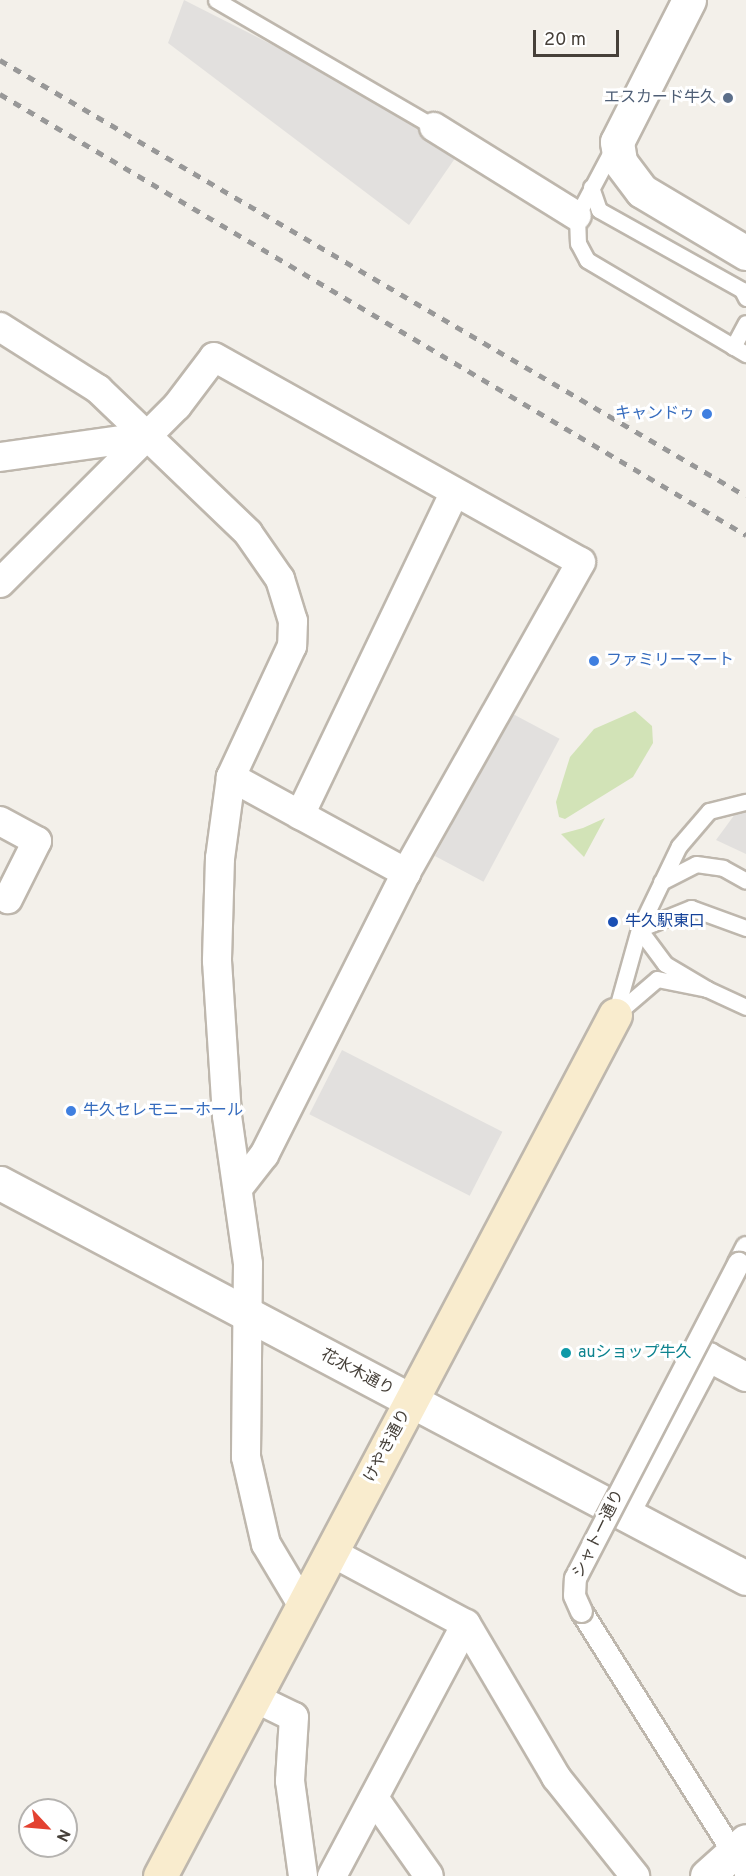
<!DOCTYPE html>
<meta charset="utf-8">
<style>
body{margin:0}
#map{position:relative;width:746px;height:1876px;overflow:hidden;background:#f3f0ea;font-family:Overpass,"Noto Sans JP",sans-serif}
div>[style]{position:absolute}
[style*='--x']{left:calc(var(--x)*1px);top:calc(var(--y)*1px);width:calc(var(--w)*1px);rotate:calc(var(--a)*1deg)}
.green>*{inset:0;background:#d2e3b7}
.parking>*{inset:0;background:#e2e0de;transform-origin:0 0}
.roads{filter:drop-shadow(2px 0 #beb7ad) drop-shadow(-2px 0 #beb7ad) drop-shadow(0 2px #beb7ad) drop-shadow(0 -2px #beb7ad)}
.service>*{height:15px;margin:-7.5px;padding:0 7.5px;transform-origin:7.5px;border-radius:7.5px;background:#fff}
.pedestrian>*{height:21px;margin:-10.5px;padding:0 10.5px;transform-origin:10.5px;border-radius:10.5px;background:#fff}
.minor>*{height:28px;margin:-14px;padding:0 14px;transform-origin:14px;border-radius:14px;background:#fff}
.tertiary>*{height:33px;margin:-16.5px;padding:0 16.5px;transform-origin:16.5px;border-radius:16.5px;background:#fff}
.secondary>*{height:33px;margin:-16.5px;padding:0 16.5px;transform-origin:16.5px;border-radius:16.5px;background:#f9ecce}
.rail>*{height:4.5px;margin-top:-2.25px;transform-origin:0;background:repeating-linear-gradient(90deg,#989898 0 8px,transparent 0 16px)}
.bridges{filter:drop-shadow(2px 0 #beb7ad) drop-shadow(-2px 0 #beb7ad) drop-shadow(0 2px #beb7ad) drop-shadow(0 -2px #beb7ad)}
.pedestrian-bridge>*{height:21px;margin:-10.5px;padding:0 10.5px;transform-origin:10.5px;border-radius:10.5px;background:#fff}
.dots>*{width:16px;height:16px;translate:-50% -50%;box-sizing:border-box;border:3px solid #fff;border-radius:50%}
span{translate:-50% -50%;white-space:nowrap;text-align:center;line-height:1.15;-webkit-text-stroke:6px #fff;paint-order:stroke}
.service-label{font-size:16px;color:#4e5e75}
.right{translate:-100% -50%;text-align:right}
.shop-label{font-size:16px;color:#366cbe}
.left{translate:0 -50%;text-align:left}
.transit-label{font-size:16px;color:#164399}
.culture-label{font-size:16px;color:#0d838f}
.street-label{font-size:16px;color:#464039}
.north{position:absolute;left:18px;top:1798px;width:60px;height:60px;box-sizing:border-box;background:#fff;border:2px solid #b5b3b0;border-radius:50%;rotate:116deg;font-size:16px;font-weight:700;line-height:24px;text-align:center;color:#464039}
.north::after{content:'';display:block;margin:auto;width:21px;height:27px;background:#e34231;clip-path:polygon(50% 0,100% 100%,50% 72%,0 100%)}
.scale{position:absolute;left:533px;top:30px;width:86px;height:27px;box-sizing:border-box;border:3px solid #464039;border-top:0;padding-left:8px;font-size:18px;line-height:21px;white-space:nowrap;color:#464039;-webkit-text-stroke:4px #fff;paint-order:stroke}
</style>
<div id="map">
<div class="green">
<i style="clip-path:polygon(635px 711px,652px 726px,653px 743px,633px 777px,565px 819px,559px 817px,556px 802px,570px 757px,594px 729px)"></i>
<i style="clip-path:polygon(605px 818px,584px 857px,561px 834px,583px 828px)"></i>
</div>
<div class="parking">
<i style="clip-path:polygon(184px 0,434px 127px,460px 151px,409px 225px,168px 43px)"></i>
<i style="left:511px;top:713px;width:55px;height:162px;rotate:28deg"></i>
<i style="clip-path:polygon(738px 810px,746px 810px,746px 854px,716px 840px)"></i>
<i style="left:342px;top:1050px;width:180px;height:72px;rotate:27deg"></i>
</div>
<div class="roads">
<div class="service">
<i style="--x:216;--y:0;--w:252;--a:30.2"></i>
<i style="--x:613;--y:148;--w:77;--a:117.9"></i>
<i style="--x:577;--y:216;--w:27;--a:88"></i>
<i style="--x:578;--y:243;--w:19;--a:62"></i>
<i style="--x:587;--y:260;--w:185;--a:30.6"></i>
<i style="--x:591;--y:187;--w:24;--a:71"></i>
<i style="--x:599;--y:210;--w:164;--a:29.2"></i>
<i style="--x:742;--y:290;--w:9;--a:63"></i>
<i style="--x:733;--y:347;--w:27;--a:-62"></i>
<i style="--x:661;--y:882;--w:39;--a:-27"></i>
<i style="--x:696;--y:864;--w:27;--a:8"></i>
<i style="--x:723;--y:868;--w:26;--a:29"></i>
<i style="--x:707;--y:989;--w:49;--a:-149.2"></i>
<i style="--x:665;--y:964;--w:44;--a:-126.6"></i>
<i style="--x:639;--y:929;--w:56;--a:-22"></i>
<i style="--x:691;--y:908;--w:59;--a:20"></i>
<i style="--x:615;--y:1015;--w:89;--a:-74.4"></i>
<i style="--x:639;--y:929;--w:92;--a:-64.3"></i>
<i style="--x:679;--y:846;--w:46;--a:-49.4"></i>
<i style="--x:709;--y:811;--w:38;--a:-14"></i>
<i style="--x:615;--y:1015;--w:55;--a:-40.6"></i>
<i style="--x:657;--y:979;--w:51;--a:11.3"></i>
<i style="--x:707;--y:989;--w:43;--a:24.8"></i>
</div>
<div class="pedestrian">
<i style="--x:738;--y:1263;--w:18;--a:-63"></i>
<i style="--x:581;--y:1611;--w:310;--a:57.8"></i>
</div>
<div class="minor">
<i style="--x:434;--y:127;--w:168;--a:31.9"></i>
<i style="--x:0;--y:327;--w:116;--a:32.3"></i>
<i style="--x:98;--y:389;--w:208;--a:43.8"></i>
<i style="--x:248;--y:533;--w:56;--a:55.2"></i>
<i style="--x:280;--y:579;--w:44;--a:72.8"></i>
<i style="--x:293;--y:621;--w:25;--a:92"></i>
<i style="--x:292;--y:646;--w:145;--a:115"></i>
<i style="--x:231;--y:777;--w:82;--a:97.7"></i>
<i style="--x:220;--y:858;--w:103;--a:91.7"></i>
<i style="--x:217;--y:961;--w:155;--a:86.3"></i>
<i style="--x:227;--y:1116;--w:149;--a:81.9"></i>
<i style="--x:248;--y:1264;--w:193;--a:90.6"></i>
<i style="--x:246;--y:1457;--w:89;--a:77.1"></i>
<i style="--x:266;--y:1544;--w:72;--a:59.2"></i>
<i style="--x:0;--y:457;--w:143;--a:-8"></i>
<i style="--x:0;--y:583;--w:250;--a:-45"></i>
<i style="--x:177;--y:406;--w:61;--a:-52.9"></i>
<i style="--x:214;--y:357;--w:420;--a:29.2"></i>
<i style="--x:581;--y:562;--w:357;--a:119.4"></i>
<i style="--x:406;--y:873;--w:316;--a:116.7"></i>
<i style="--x:264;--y:1155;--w:41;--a:128"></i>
<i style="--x:231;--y:777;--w:200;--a:28.7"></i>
<i style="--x:300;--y:815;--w:357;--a:-64.4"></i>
<i style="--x:0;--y:821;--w:42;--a:28.4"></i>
<i style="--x:37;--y:841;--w:65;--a:116.6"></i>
<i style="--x:625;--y:1514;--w:178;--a:-62.1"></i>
<i style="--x:708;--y:1357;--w:43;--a:27.8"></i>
<i style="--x:331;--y:1552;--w:153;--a:28.1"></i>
<i style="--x:466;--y:1624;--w:178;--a:59.5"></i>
<i style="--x:556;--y:1777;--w:127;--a:51.4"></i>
<i style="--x:255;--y:1698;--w:43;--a:26"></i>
<i style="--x:294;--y:1717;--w:64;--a:93.6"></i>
<i style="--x:290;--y:1781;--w:96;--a:82.2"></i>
<i style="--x:374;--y:1798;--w:95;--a:54.8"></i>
<i style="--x:332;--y:1876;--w:285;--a:-62"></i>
</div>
<div class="tertiary">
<i style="--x:689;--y:0;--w:159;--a:116.9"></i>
<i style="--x:617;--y:142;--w:20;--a:81"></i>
<i style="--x:620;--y:162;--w:36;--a:53"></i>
<i style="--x:642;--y:191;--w:121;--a:30.8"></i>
<i style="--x:0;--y:1183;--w:844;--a:27.9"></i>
<i style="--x:707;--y:1876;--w:52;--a:-41.9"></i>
</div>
<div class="secondary">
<i style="--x:160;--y:1876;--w:974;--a:-62.15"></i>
</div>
</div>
<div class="rail">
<i style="--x:0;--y:60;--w:864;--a:30.3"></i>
<i style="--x:0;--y:94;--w:867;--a:30.59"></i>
</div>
<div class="bridges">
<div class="pedestrian-bridge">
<i style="--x:581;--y:1611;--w:17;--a:-114"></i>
<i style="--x:574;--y:1595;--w:17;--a:-87"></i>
<i style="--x:575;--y:1578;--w:355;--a:-62.6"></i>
</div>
</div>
<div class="dots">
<i style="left:728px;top:98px;background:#5c6f8a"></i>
<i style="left:707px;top:414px;background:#3f7fe0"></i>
<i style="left:594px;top:661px;background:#3f7fe0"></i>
<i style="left:613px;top:922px;background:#1a4fb4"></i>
<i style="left:71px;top:1111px;background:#3f7fe0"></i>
<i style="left:566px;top:1353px;background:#0f9aa8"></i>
</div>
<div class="service-label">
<span class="right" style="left:716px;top:98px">エスカード牛久</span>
</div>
<div class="shop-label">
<span class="right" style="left:695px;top:414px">キャンドゥ</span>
<span class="left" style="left:606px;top:661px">ファミリーマート</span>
<span class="left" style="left:83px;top:1111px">牛久セレモニーホール</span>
</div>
<div class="transit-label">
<span class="left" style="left:625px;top:922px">牛久駅東口</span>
</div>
<div class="culture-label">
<span class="left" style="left:578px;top:1353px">auショップ牛久</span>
</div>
<div class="street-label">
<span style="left:357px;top:1373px;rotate:28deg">花水木通り</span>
<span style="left:388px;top:1446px;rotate:-62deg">けやき通り</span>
<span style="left:599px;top:1534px;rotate:-64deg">シャトー通り</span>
</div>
<div class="north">N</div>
<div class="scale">20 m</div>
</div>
